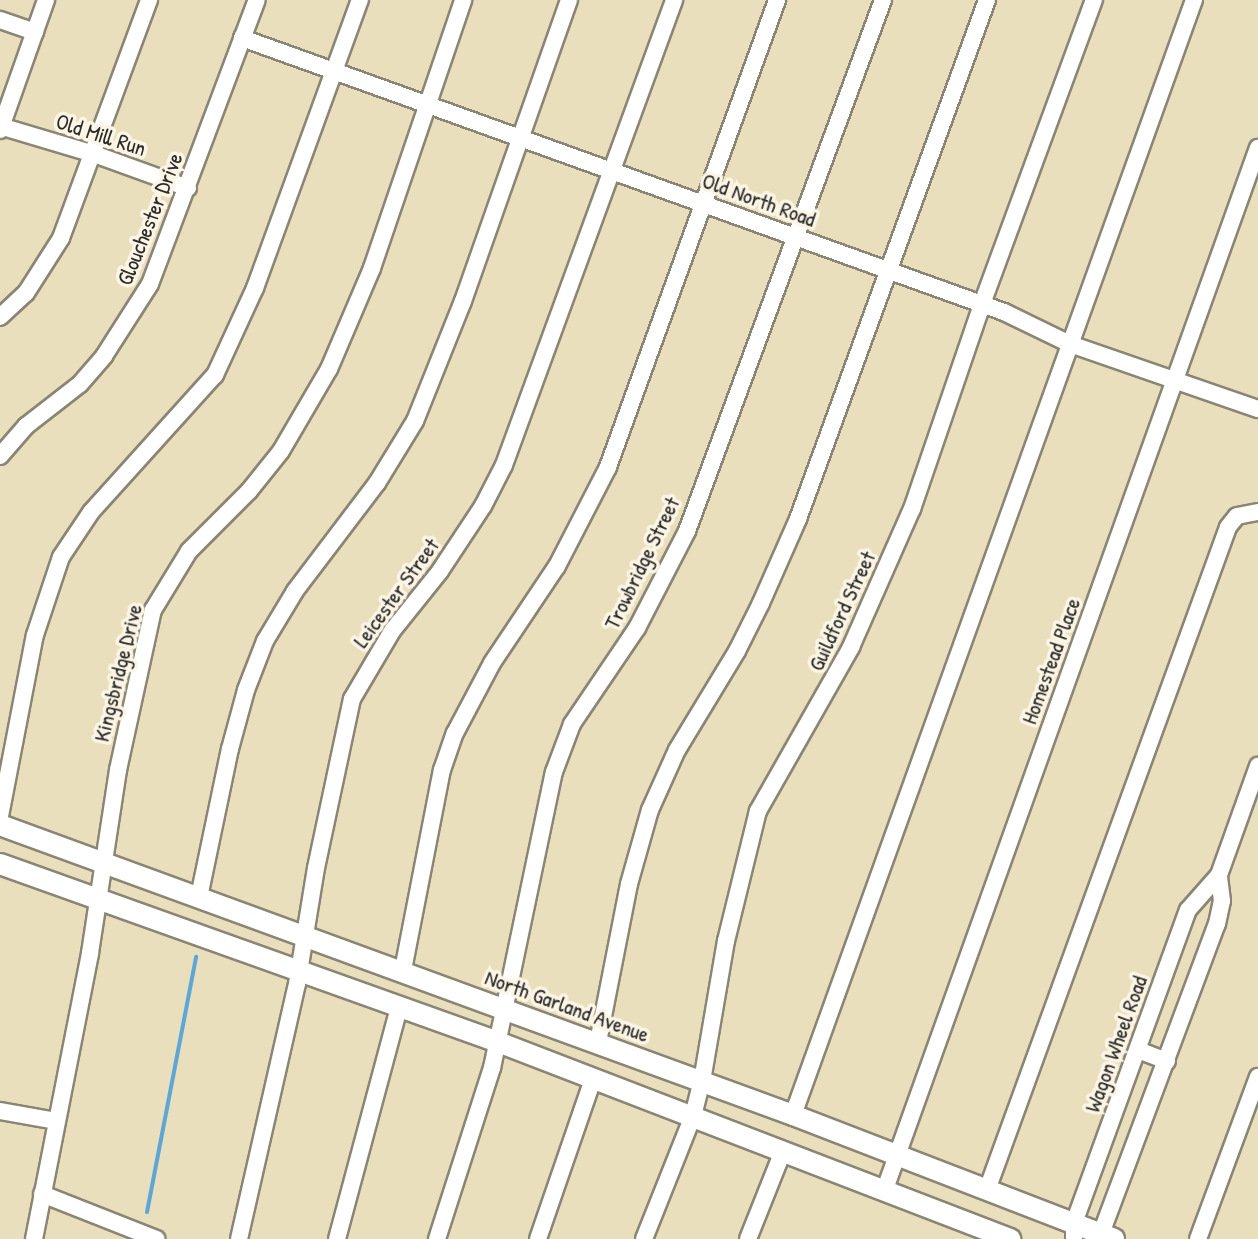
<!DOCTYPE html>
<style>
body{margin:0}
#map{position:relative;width:1258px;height:1239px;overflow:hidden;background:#e9dfbc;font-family:"Patrick Hand",sans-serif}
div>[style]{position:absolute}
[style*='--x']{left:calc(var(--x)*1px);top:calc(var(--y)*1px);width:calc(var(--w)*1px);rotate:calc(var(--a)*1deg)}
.stream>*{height:4px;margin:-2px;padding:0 2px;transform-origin:2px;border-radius:2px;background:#5ea6d5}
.roads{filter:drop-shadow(2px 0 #8a8574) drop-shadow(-2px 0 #8a8574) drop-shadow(0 2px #8a8574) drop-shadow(0 -2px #8a8574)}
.minor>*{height:16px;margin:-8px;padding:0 8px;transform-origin:8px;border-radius:8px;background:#fff}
.major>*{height:20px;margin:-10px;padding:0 10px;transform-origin:10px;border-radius:10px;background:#fff}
span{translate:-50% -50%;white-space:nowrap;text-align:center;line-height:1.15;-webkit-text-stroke:7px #fcf5e5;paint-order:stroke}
.street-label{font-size:22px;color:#2b2b2b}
</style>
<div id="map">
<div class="stream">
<i style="--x:147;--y:1212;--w:260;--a:-79.1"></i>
</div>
<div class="roads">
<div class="minor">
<i style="--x:0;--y:20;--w:37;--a:19"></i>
<i style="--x:242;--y:38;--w:810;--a:19.78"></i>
<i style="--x:1004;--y:312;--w:73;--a:25.9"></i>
<i style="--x:1070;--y:344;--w:199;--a:19.1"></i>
<i style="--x:0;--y:126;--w:98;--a:16.6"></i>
<i style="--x:94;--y:154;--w:100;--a:19.9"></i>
<i style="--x:0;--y:130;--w:138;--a:-70.5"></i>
<i style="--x:0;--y:317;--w:35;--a:-43"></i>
<i style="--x:26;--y:293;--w:65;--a:-57.5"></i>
<i style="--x:61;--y:238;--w:254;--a:-69.7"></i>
<i style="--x:0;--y:456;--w:40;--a:-49"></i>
<i style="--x:26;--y:426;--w:68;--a:-37.9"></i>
<i style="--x:80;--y:384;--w:37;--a:-49"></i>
<i style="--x:104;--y:356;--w:85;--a:-57.4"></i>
<i style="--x:150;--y:284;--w:303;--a:-69.4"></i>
<i style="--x:0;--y:816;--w:184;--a:-79.1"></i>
<i style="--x:35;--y:635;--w:82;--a:-71.6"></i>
<i style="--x:61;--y:557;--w:54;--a:-56.3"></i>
<i style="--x:91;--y:512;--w:185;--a:-47.9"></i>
<i style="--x:215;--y:375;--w:96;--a:-65.3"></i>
<i style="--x:255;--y:288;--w:307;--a:-70"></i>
<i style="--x:199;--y:897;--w:151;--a:-78.2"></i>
<i style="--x:230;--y:749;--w:61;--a:-74.8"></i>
<i style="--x:246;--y:690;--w:53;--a:-68.8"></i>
<i style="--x:265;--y:641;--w:58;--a:-59"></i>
<i style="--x:295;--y:591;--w:136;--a:-52.8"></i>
<i style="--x:377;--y:483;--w:73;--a:-58.5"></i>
<i style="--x:415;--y:421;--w:129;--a:-68.2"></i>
<i style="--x:463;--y:301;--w:319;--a:-70.6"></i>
<i style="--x:403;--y:970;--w:204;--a:-79"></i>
<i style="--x:442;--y:770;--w:39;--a:-71"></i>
<i style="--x:455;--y:733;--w:79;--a:-62.1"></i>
<i style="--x:492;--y:663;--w:117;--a:-56.2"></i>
<i style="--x:557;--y:566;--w:111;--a:-62.7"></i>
<i style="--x:608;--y:467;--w:497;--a:-70.1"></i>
<i style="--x:598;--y:1042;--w:161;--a:-78.9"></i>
<i style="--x:629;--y:884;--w:77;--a:-74.2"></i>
<i style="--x:650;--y:810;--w:66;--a:-65.8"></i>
<i style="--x:677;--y:750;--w:116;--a:-58.8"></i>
<i style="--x:737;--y:651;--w:54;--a:-63.4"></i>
<i style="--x:761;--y:603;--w:92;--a:-66.2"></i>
<i style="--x:798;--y:519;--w:552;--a:-69.99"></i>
<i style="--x:1138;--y:1050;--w:31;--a:21"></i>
<i style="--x:0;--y:1111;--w:57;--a:10.1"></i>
<i style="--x:793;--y:1115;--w:1185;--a:-70.22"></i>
<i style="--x:885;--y:1189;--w:1106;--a:-70.29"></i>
<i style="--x:987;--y:1190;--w:705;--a:-70.02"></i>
<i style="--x:1228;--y:527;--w:14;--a:-51"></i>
<i style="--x:1237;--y:516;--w:21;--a:-11"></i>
<i style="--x:42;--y:1194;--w:123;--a:21.5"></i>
<i style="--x:34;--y:1239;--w:291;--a:-78.9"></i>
<i style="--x:90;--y:953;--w:185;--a:-81.3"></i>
<i style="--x:118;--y:770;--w:164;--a:-77.7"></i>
<i style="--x:153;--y:610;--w:69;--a:-58.6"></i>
<i style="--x:189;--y:551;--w:85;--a:-45"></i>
<i style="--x:249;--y:491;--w:51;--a:-51.3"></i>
<i style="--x:281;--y:451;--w:95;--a:-59.7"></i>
<i style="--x:329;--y:369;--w:110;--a:-66.9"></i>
<i style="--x:372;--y:268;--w:283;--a:-71.2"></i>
<i style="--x:239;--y:1239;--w:262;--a:-77.2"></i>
<i style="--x:297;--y:984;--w:118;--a:-80.7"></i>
<i style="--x:316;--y:868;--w:173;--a:-78"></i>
<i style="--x:352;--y:699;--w:79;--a:-59.5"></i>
<i style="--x:392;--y:631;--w:77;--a:-51.3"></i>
<i style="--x:440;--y:571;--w:78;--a:-56.5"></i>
<i style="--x:483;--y:506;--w:46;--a:-62.9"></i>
<i style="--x:504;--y:465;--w:495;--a:-69.9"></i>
<i style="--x:337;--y:1239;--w:239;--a:-75"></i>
<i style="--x:437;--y:1239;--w:180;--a:-72.2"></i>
<i style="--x:492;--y:1068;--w:302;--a:-78.2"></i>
<i style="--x:554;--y:772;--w:51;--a:-69.4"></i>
<i style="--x:572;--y:724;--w:116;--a:-55.9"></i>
<i style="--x:637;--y:628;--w:109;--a:-62.7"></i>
<i style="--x:687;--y:531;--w:566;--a:-69.74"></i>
<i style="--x:538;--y:1239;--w:169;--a:-71"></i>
<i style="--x:644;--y:1239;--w:132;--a:-68.3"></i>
<i style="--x:693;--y:1116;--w:36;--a:-76"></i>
<i style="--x:702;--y:1081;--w:142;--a:-80.3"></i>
<i style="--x:726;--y:941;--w:134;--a:-76.2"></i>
<i style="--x:758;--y:811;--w:189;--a:-60.4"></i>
<i style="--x:851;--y:647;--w:151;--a:-66.2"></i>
<i style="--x:912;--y:509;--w:217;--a:-71.1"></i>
<i style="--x:982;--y:304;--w:324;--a:-69.8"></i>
<i style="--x:748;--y:1239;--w:95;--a:-68.3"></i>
<i style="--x:1074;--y:1239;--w:16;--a:-90"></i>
<i style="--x:1074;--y:1223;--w:333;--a:-70"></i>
<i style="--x:1188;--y:910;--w:47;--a:-48.5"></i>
<i style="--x:1099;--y:1239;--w:336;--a:-69.5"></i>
<i style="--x:1217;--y:924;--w:24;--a:-78"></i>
<i style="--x:1222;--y:901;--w:26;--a:-97"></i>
<i style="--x:1219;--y:875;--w:116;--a:-70.3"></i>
<i style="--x:1198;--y:1239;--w:173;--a:-69.7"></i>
</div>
<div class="major">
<i style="--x:0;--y:825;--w:844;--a:20.09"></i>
<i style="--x:793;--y:1115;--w:344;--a:21.1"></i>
<i style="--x:0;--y:864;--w:529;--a:19.67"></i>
<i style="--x:498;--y:1042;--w:549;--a:21.05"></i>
</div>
</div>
<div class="street-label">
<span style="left:101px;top:135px;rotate:18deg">Old Mill Run</span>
<span style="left:759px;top:200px;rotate:20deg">Old North Road</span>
<span style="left:150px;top:219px;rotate:-68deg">Glouchester Drive</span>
<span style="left:642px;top:563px;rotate:-64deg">Trowbridge Street</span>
<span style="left:396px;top:593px;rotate:-54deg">Leicester Street</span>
<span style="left:842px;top:611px;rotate:-65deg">Guildford Street</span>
<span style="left:1051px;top:661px;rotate:-70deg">Homestead Place</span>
<span style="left:118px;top:673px;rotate:-76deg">Kingsbridge Drive</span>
<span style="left:567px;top:1006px;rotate:20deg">North Garland Avenue</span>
<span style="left:1116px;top:1044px;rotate:-70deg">Wagon Wheel Road</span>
</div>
</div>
